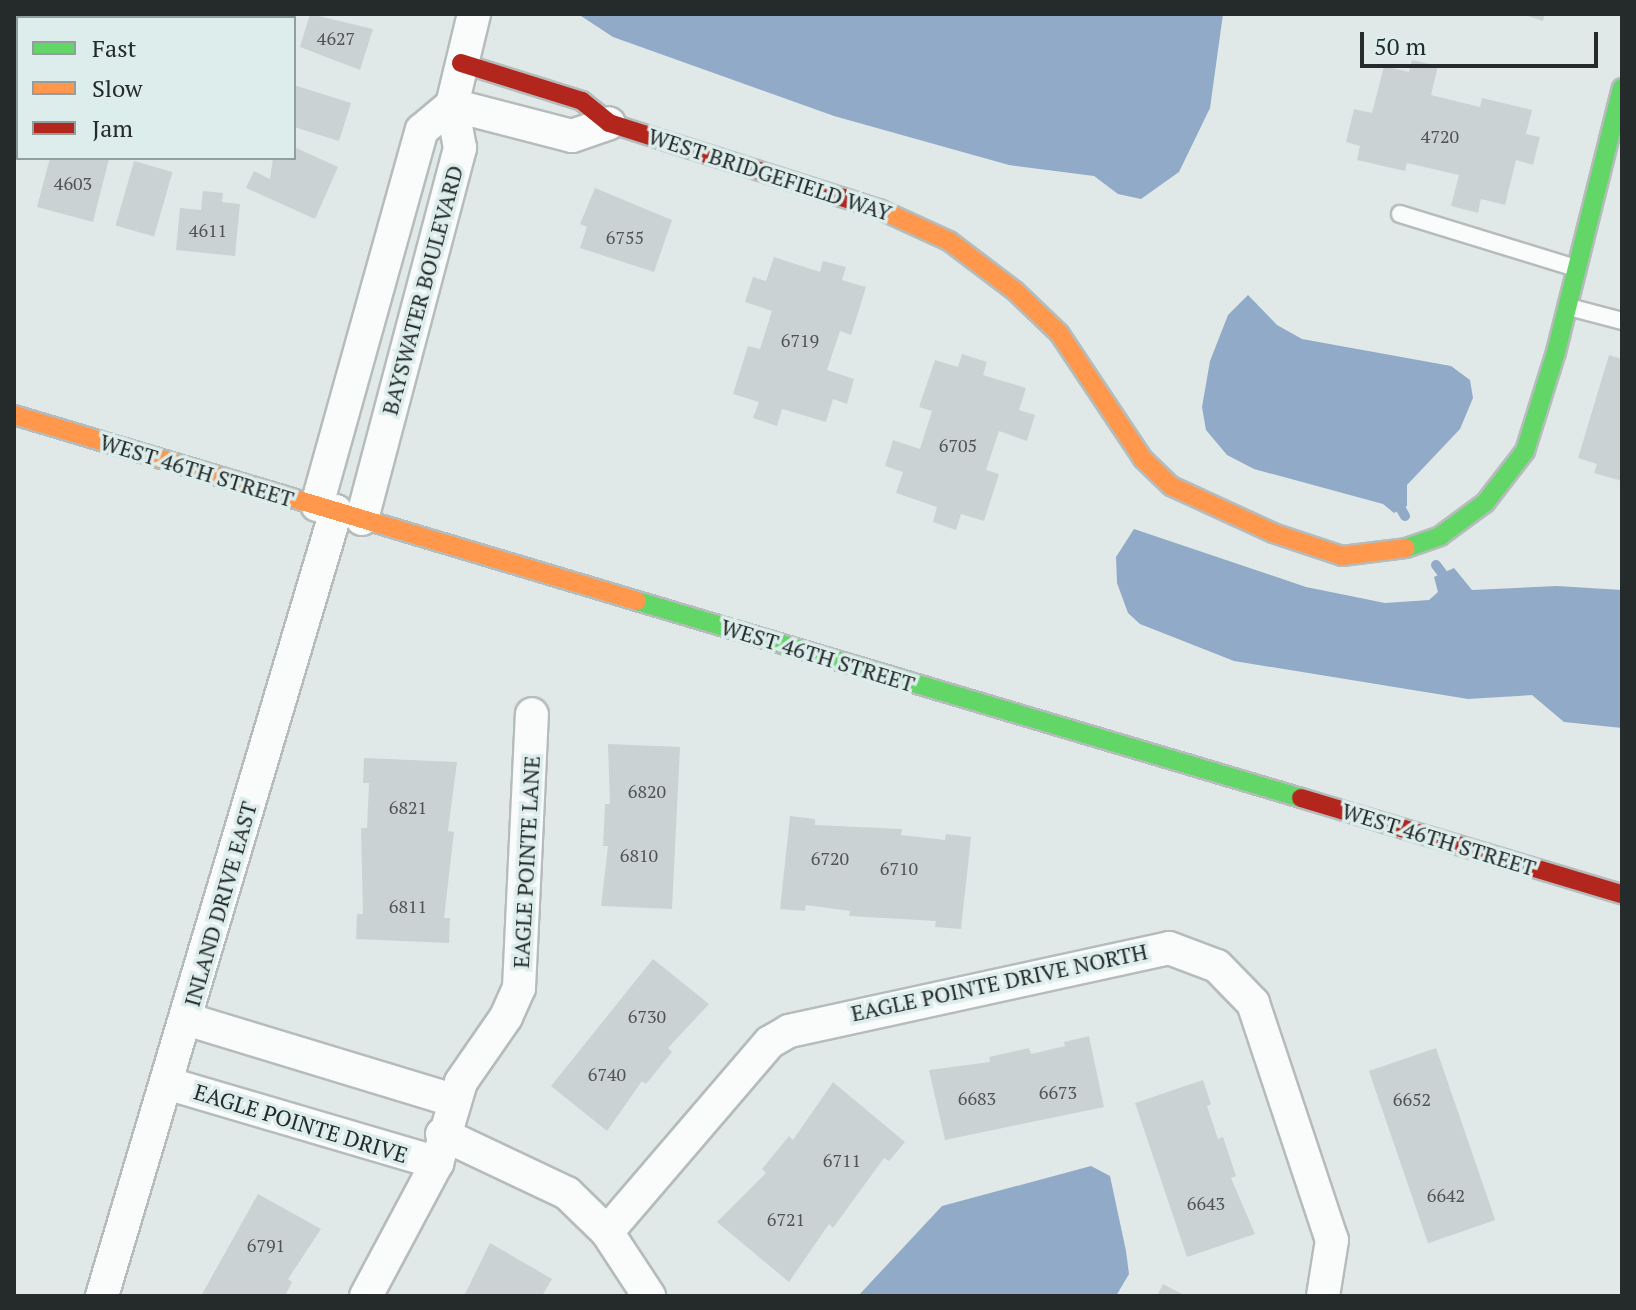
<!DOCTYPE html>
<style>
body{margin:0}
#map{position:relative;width:1636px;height:1310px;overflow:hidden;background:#e0e9e8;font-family:"PT Serif",serif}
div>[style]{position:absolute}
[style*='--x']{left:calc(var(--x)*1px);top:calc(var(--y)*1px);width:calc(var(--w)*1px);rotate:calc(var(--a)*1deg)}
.water>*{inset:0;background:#91aac8}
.stream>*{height:10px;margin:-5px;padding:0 5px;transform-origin:5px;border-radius:5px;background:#91aac8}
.building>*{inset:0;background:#cbd2d3;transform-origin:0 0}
.roads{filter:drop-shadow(2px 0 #b5bcbb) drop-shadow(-2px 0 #b5bcbb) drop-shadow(0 2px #b5bcbb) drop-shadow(0 -2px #b5bcbb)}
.lane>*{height:16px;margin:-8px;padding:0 8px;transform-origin:8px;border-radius:8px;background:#fafcfc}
.street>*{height:32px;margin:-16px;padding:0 16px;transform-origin:16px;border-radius:16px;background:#fafcfc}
.fast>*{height:18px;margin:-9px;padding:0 9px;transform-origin:9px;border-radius:9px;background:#63d668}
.slow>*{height:18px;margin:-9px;padding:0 9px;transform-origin:9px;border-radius:9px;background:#ff974d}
.jam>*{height:18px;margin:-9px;padding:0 9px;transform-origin:9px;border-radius:9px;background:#b3261e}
span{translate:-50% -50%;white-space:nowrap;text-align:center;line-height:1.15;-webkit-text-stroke:7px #dcedeb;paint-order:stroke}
.number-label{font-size:18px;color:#4e5554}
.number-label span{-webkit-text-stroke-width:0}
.street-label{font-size:22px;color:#252b2a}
.frame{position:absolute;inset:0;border:16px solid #252b2a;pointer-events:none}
.legend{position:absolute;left:16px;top:16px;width:280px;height:144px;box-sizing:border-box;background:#dcedeb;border:2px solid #939f9e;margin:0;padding:10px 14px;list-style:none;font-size:24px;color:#252b2a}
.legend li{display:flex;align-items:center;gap:16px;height:40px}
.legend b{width:40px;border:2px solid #939f9e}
.scale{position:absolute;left:1360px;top:32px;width:238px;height:36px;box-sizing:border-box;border:4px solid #252b2a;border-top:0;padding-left:10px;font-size:24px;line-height:28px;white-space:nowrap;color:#252b2a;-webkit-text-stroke:6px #dcedeb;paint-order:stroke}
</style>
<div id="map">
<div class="water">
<i style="clip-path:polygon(578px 14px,1223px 14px,1210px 108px,1179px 172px,1141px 199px,1118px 194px,1094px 176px,1009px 165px,834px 116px,613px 37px)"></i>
<i style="clip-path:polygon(1248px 295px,1277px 325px,1302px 339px,1451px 366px,1470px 380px,1473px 398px,1460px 429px,1407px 485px,1407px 506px,1394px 513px,1383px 504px,1254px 469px,1227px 455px,1206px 430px,1202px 407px,1210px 361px,1228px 315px)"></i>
<i style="clip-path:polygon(1134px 529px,1306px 587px,1385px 603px,1429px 600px,1438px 592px,1434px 577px,1454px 568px,1472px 590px,1557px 586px,1622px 590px,1622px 728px,1564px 722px,1532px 695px,1468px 699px,1234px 661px,1140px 624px,1128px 613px,1117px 583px,1116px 557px)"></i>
<i style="clip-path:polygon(1091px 1166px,1110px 1176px,1126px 1251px,1129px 1274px,1116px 1296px,858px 1296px,942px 1206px)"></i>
</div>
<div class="stream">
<i style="--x:1401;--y:509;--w:8;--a:60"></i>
<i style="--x:1436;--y:565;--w:10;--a:53"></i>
</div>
<div class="building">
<i style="clip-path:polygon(310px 14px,373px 29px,360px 70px,300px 47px)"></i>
<i style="clip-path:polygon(1522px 14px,1545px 14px,1543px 21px)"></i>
<i style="clip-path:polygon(1412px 60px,1438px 66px,1431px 95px,1480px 107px,1482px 98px,1532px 110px,1526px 134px,1540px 137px,1533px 165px,1516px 160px,1505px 205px,1481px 199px,1478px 213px,1451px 206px,1459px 175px,1407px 163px,1405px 171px,1357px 160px,1360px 146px,1346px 142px,1354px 109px,1372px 113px,1384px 66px,1409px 72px)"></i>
<i style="clip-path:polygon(294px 85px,351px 103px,339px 141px,294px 127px)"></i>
<i style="clip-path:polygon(294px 147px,338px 167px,315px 219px,246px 188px,254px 171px,270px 179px,273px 158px,294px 158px)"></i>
<i style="clip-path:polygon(50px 158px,109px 159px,93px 222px,37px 207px)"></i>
<i style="left:134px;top:161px;width:40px;height:67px;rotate:16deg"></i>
<i style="clip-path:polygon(595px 188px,672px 220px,654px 272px,580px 248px,587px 227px,580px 224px)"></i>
<i style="clip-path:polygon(203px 191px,223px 193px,222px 202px,240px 204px,235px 256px,176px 250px,180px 208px,201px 210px)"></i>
<i style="clip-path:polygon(774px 257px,820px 272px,823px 261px,846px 267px,842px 280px,866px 287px,851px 335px,840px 331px,827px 370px,854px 379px,847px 404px,833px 399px,826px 422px,782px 409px,777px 426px,753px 418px,759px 402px,733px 394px,748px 346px,760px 349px,772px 311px,745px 302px,753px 277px,766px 281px)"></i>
<i style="clip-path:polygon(962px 354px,987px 362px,983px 375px,1026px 388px,1019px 410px,1035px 415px,1027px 441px,999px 431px,986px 470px,999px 474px,984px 521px,961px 514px,956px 530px,933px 522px,937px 507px,896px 493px,903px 472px,885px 466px,893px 440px,920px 449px,932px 411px,919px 407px,935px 360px,958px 367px)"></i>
<i style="clip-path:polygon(1609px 355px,1622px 359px,1622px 481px,1594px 473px,1597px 464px,1578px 458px)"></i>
<i style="clip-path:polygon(608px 744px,680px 747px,672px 909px,601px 906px,608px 846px,603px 846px,605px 804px,610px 804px)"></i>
<i style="clip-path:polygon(364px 758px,457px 762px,448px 831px,454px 832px,444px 918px,450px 918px,449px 943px,356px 939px,357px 914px,363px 914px,361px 828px,367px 828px,369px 783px,363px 783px)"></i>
<i style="clip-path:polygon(790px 816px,815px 819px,815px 825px,902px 829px,901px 835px,945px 840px,946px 834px,971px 837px,961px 929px,935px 927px,936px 921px,849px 916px,850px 911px,806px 905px,805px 911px,780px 909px)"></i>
<i style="clip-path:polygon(653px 959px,709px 1004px,668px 1048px,672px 1052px,646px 1084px,642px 1081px,607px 1131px,551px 1086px)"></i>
<i style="clip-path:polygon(1089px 1036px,1104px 1107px,945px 1140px,929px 1070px,990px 1062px,989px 1057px,1029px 1048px,1031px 1054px,1065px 1046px,1064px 1042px)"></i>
<i style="left:1436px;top:1048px;width:182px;height:71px;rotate:71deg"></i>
<i style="clip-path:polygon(1203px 1080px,1211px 1104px,1207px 1106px,1218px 1139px,1223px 1137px,1236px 1176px,1231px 1178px,1255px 1234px,1187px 1257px,1135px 1103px)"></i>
<i style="clip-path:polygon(833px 1082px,905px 1142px,889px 1161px,884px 1158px,833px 1228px,829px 1224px,789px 1282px,717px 1222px,766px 1173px,762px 1169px,789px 1136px,793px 1140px)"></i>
<i style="clip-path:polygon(258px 1194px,321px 1229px,288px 1279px,292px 1282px,285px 1296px,201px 1296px)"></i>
<i style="clip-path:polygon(490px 1243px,552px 1279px,542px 1296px,464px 1296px)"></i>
<i style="clip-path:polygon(1163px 1284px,1186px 1296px,1157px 1296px)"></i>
</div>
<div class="roads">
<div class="lane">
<i style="--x:1400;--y:214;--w:183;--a:17.1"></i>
<i style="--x:1569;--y:307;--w:55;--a:14.8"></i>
</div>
<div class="street">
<i style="--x:236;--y:18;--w:4;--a:-63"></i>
<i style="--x:14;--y:60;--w:4;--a:14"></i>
<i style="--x:452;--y:105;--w:124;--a:14.5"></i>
<i style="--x:572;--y:136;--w:39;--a:-19"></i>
<i style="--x:317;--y:505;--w:389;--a:-74.4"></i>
<i style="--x:422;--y:130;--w:39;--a:-40"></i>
<i style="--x:362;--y:519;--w:384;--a:-75.2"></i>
<i style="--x:460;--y:148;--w:44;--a:-100.5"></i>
<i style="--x:452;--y:105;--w:94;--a:-76.4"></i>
<i style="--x:186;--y:1019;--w:279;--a:16.9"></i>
<i style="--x:166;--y:1083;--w:283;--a:16.4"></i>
<i style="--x:442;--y:1134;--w:138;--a:25.3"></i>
<i style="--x:567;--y:1193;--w:56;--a:44.3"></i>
<i style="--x:607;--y:1232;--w:77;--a:56.7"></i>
<i style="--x:607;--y:1232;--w:250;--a:-49.4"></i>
<i style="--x:770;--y:1042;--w:22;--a:-30"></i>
<i style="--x:789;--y:1031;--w:389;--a:-12.3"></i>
<i style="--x:1169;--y:948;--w:51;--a:20.6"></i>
<i style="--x:1217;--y:966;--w:52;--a:45.8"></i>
<i style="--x:1253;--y:1003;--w:250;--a:71.6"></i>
<i style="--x:1332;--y:1240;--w:57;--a:99.1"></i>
<i style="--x:102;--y:1296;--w:819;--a:-73.4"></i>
<i style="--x:366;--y:1296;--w:151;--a:-61.9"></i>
<i style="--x:437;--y:1163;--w:84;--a:-73.5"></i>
<i style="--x:461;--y:1082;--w:79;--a:-55.3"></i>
<i style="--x:506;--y:1017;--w:32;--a:-66"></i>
<i style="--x:519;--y:988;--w:274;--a:-87.3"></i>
</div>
<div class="fast">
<i style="--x:1406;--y:548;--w:36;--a:-19"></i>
<i style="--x:1440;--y:536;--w:56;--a:-36.3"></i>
<i style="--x:1485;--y:503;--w:66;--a:-52.4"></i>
<i style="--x:1525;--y:451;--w:104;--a:-72.6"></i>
<i style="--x:1556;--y:352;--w:272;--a:-76"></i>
<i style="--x:637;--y:601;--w:693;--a:16.52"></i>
</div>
<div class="slow">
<i style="--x:879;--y:209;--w:77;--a:24.6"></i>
<i style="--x:949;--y:241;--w:83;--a:37.1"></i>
<i style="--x:1015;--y:291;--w:61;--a:43.7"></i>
<i style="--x:1059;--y:333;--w:151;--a:56.3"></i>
<i style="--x:1143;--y:459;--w:39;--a:44"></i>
<i style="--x:1171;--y:486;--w:112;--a:24.7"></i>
<i style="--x:1273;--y:533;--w:73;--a:18.4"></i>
<i style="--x:1342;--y:556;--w:64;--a:-7.1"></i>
<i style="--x:14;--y:415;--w:650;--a:16.62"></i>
</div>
<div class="jam">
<i style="--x:461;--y:63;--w:127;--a:17.4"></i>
<i style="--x:582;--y:101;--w:35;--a:39"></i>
<i style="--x:609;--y:123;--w:283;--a:17.7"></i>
<i style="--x:1301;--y:798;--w:335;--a:16.7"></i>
</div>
</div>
<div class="number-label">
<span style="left:336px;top:38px">4627</span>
<span style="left:1440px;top:136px">4720</span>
<span style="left:73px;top:183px">4603</span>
<span style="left:208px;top:230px">4611</span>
<span style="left:625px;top:237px">6755</span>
<span style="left:800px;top:340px">6719</span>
<span style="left:958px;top:445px">6705</span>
<span style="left:647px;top:791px">6820</span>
<span style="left:408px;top:807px">6821</span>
<span style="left:639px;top:855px">6810</span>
<span style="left:830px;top:858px">6720</span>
<span style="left:899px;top:868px">6710</span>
<span style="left:408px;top:906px">6811</span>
<span style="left:647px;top:1016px">6730</span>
<span style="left:607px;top:1074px">6740</span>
<span style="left:1058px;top:1092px">6673</span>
<span style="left:977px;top:1098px">6683</span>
<span style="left:1412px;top:1099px">6652</span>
<span style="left:842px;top:1160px">6711</span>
<span style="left:1446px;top:1195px">6642</span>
<span style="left:1206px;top:1203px">6643</span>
<span style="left:786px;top:1219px">6721</span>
<span style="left:266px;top:1245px">6791</span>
</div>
<div class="street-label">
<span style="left:770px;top:174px;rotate:18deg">WEST BRIDGEFIELD WAY</span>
<span style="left:422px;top:290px;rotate:-75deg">BAYSWATER BOULEVARD</span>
<span style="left:197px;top:470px;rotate:17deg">WEST 46TH STREET</span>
<span style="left:818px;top:655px;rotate:17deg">WEST 46TH STREET</span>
<span style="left:1439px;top:839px;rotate:17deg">WEST 46TH STREET</span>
<span style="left:526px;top:862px;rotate:-87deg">EAGLE POINTE LANE</span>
<span style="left:220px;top:904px;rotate:-74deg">INLAND DRIVE EAST</span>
<span style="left:999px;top:982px;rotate:-12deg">EAGLE POINTE DRIVE NORTH</span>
<span style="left:301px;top:1123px;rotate:17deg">EAGLE POINTE DRIVE</span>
</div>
<div class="frame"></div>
<ul class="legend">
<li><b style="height:10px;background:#63d668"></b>Fast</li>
<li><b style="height:10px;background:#ff974d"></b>Slow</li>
<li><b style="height:10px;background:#b3261e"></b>Jam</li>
</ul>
<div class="scale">50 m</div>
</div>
